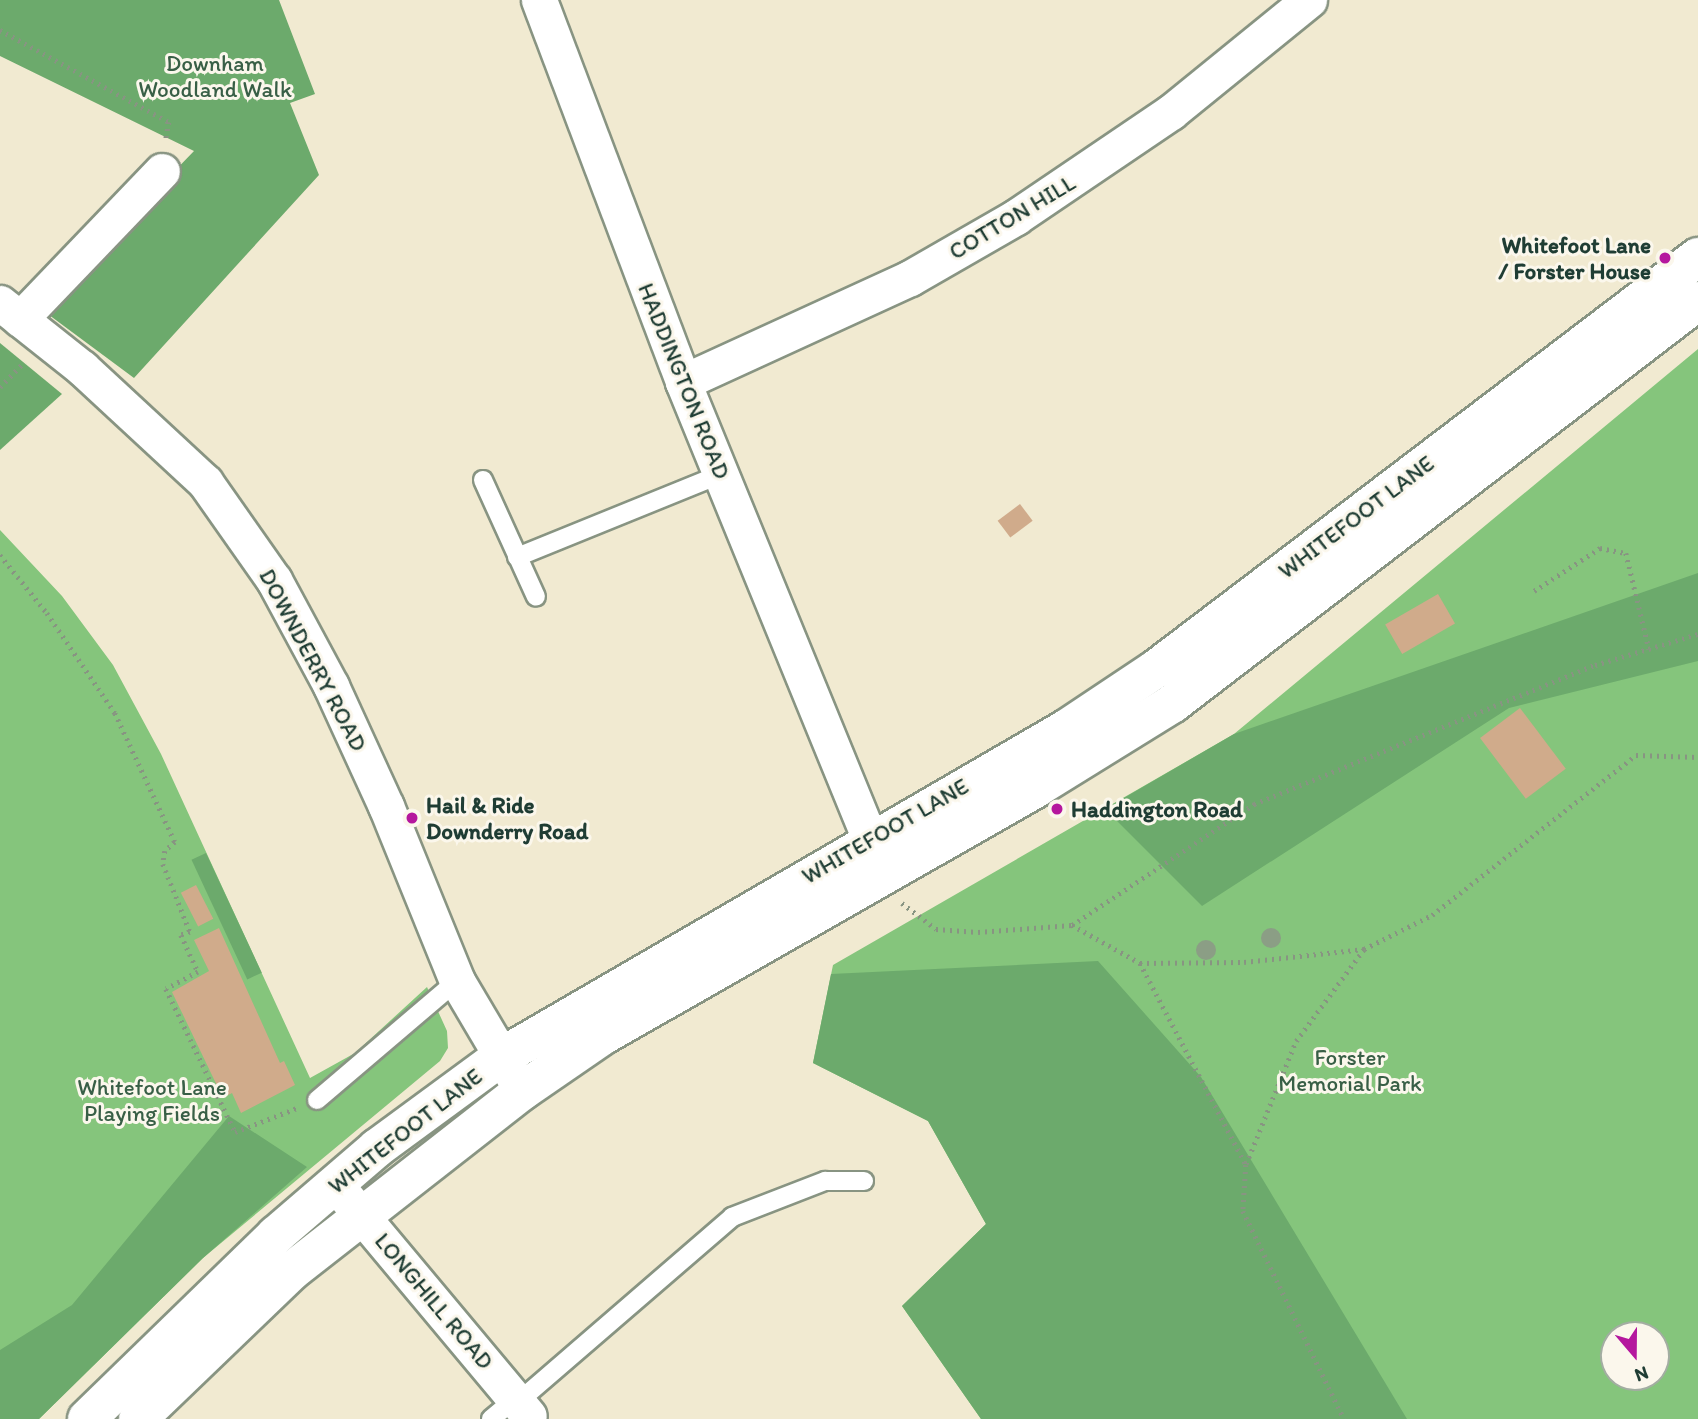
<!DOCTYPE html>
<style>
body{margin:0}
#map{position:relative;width:1698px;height:1419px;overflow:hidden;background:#f1ead1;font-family:Itim,sans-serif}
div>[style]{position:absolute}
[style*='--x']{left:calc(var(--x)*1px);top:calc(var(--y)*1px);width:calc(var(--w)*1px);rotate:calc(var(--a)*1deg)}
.green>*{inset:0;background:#85c57c}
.forest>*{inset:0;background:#6caa6c;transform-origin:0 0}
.building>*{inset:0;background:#d0ab8b;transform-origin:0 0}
.path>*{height:4.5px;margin-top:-2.25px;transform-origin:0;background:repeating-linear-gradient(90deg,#889482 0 2px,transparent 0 7px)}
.roads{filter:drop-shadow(2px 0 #889482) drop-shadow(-2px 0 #889482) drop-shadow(0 2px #889482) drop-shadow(0 -2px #889482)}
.lane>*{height:18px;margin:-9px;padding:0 9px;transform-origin:9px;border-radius:9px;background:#fff}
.street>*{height:35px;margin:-17.5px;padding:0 17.5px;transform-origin:17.5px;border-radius:17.5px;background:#fff}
.secondary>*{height:38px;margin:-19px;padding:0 19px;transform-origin:19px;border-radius:19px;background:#fff}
.trees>*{width:20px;height:20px;margin:-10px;border-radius:50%;background:#8b9e85}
.dots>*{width:19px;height:19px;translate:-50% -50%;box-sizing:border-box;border:4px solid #fbf7ec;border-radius:50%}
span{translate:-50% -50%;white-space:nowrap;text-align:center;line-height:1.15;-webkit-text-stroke:6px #fbf7ec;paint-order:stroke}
.park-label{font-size:23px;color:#385f46}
.street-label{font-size:23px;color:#1f3d34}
.poi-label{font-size:23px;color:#1f3d34;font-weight:700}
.right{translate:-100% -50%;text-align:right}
.left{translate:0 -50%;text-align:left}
.north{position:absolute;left:1600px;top:1321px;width:70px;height:70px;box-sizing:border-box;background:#fbf7ec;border:2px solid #a3ada2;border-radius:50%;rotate:160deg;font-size:19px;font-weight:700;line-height:28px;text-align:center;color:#1f3d34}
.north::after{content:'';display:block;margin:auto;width:24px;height:32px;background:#b5179e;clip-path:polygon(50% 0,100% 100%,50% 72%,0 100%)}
</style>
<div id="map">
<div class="green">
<i style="clip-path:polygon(evenodd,1698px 349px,1698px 1419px,981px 1419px,902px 1306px,986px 1224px,928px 1121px,813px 1063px,833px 965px,1234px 734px,1698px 349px,1614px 1335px,1656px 1335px,1656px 1377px,1614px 1377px,1614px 1335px)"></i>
<i style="clip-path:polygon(0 530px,62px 596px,113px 665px,161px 754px,310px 1078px,355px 1053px,427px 987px,447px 1031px,448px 1048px,440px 1061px,203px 1258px,39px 1419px,0 1419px)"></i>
</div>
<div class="forest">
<i style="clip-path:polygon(0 0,279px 0,315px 94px,290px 103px,319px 175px,134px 378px,41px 309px,194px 151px,0 56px)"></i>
<i style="clip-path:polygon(0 343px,62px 394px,0 450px)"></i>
<i style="clip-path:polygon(1698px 573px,1698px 661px,1509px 708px,1202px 906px,1105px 809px,1234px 734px)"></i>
<i style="left:206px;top:853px;width:132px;height:16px;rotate:65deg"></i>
<i style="clip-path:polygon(1098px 961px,1201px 1077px,1407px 1419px,981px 1419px,902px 1306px,986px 1224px,928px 1121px,813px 1063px,831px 974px)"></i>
<i style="clip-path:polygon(229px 1116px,307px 1167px,203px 1258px,39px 1419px,0 1419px,0 1350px,72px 1305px)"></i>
</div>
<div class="building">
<i style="left:1020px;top:504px;width:21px;height:28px;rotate:53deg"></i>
<i style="left:1438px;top:594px;width:34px;height:61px;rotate:60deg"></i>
<i style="left:1520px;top:708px;width:76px;height:50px;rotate:53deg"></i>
<i style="left:196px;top:885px;width:38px;height:17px;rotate:63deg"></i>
<i style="clip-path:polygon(219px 928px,280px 1063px,284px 1061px,295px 1085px,241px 1113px,232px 1093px,223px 1098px,172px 992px,209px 971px,194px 940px)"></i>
</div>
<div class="path">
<i style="--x:0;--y:30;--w:192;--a:28.6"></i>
<i style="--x:169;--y:122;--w:17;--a:100"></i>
<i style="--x:0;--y:387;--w:35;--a:-46"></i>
<i style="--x:0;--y:555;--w:75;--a:51"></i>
<i style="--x:47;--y:613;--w:121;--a:55.8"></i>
<i style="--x:115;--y:713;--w:142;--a:65.1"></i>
<i style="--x:175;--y:842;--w:13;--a:138"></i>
<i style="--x:165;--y:851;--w:13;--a:99"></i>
<i style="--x:163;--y:864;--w:73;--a:68.3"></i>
<i style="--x:190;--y:932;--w:9;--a:162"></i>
<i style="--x:181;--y:935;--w:41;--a:65.3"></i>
<i style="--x:198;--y:972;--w:36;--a:152"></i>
<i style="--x:166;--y:989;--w:159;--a:64.2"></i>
<i style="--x:235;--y:1132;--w:66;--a:-21.2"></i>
<i style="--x:1534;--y:591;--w:79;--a:-33.1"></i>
<i style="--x:1600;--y:548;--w:26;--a:11"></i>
<i style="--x:1626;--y:553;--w:99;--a:76.5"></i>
<i style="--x:902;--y:903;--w:43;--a:37.4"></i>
<i style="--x:936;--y:929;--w:42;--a:4.1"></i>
<i style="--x:978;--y:932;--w:94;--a:-4.3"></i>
<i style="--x:1072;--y:925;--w:78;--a:29.2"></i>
<i style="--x:1140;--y:963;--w:228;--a:62.3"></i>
<i style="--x:1246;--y:1165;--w:46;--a:93.7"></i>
<i style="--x:1243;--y:1211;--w:231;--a:64.1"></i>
<i style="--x:1072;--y:925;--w:219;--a:-33.6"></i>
<i style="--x:1254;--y:804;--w:368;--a:-22.2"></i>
<i style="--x:1595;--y:665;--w:108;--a:-16.8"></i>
<i style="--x:1140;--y:963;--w:104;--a:-0.6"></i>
<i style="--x:1244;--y:962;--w:121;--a:-6.2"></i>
<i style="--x:1246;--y:1164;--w:133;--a:-67.9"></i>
<i style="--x:1296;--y:1041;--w:114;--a:-53.5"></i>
<i style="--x:1364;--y:949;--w:76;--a:-26.6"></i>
<i style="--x:1432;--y:915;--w:259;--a:-38.1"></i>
<i style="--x:1636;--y:755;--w:62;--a:1.8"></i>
</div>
<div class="roads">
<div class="lane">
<i style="--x:483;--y:480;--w:128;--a:65.6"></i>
<i style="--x:517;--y:557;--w:220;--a:-22.1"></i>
<i style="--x:317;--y:1100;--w:184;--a:-40.4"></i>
<i style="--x:518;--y:1402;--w:283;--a:-40.8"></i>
<i style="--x:732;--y:1217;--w:100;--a:-21.2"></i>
<i style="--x:825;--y:1181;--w:39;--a:0"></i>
<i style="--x:491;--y:1419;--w:31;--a:-40"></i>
</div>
<div class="street">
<i style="--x:539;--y:0;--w:408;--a:69.3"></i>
<i style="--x:683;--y:382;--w:526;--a:67.77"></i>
<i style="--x:0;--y:303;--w:105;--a:38.4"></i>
<i style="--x:82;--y:368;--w:168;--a:42.8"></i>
<i style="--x:205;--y:482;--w:120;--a:54.9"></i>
<i style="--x:274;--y:580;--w:120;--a:61.7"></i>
<i style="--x:331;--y:686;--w:132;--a:65.4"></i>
<i style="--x:386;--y:806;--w:189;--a:67.9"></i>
<i style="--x:457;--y:981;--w:128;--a:59.4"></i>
<i style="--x:20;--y:319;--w:205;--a:-46.2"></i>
<i style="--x:683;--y:382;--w:250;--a:-24.6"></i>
<i style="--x:910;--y:278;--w:122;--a:-29.9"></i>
<i style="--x:1016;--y:217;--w:187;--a:-34.1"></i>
<i style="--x:1171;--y:112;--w:178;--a:-39.1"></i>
<i style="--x:335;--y:1184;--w:302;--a:50.1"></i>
</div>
<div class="secondary">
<i style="--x:87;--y:1419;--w:264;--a:-44.2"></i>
<i style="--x:276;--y:1235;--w:133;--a:-40.7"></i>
<i style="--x:377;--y:1148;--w:154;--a:-36.3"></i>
<i style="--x:501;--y:1057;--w:653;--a:-30.14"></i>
<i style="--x:1066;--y:729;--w:108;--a:-33.7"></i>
<i style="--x:1156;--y:669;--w:681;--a:-37.24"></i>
<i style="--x:138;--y:1419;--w:215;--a:-43.9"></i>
<i style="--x:293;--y:1270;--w:291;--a:-38"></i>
<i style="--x:522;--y:1091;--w:97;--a:-34.5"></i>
<i style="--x:602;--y:1036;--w:500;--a:-29.7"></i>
<i style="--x:1036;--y:788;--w:160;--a:-31.7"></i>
<i style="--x:1172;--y:704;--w:663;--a:-37.46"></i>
</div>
</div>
<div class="trees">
<i style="left:1271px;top:938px"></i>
<i style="left:1206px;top:950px"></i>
</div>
<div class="dots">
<i style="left:1665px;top:258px;background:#b5179e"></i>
<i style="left:1057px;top:809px;background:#b5179e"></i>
<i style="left:412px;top:818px;background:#b5179e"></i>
</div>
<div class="park-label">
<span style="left:215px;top:76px">Downham<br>Woodland Walk</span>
<span style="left:1350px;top:1070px">Forster<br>Memorial Park</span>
<span style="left:152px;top:1100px">Whitefoot Lane<br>Playing Fields</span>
</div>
<div class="street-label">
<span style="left:1012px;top:217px;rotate:-31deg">COTTON HILL</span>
<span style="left:684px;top:381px;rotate:68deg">HADDINGTON ROAD</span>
<span style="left:1356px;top:517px;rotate:-37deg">WHITEFOOT LANE</span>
<span style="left:313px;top:660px;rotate:62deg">DOWNDERRY ROAD</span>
<span style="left:885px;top:831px;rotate:-30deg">WHITEFOOT LANE</span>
<span style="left:405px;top:1131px;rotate:-38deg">WHITEFOOT LANE</span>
<span style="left:434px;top:1301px;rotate:50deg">LONGHILL ROAD</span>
</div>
<div class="poi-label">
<span class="right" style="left:1651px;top:258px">Whitefoot Lane<br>/ Forster House</span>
<span class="left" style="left:426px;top:818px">Hail &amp; Ride<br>Downderry Road</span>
<span class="left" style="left:1071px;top:809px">Haddington Road</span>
</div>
<div class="north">N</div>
</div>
